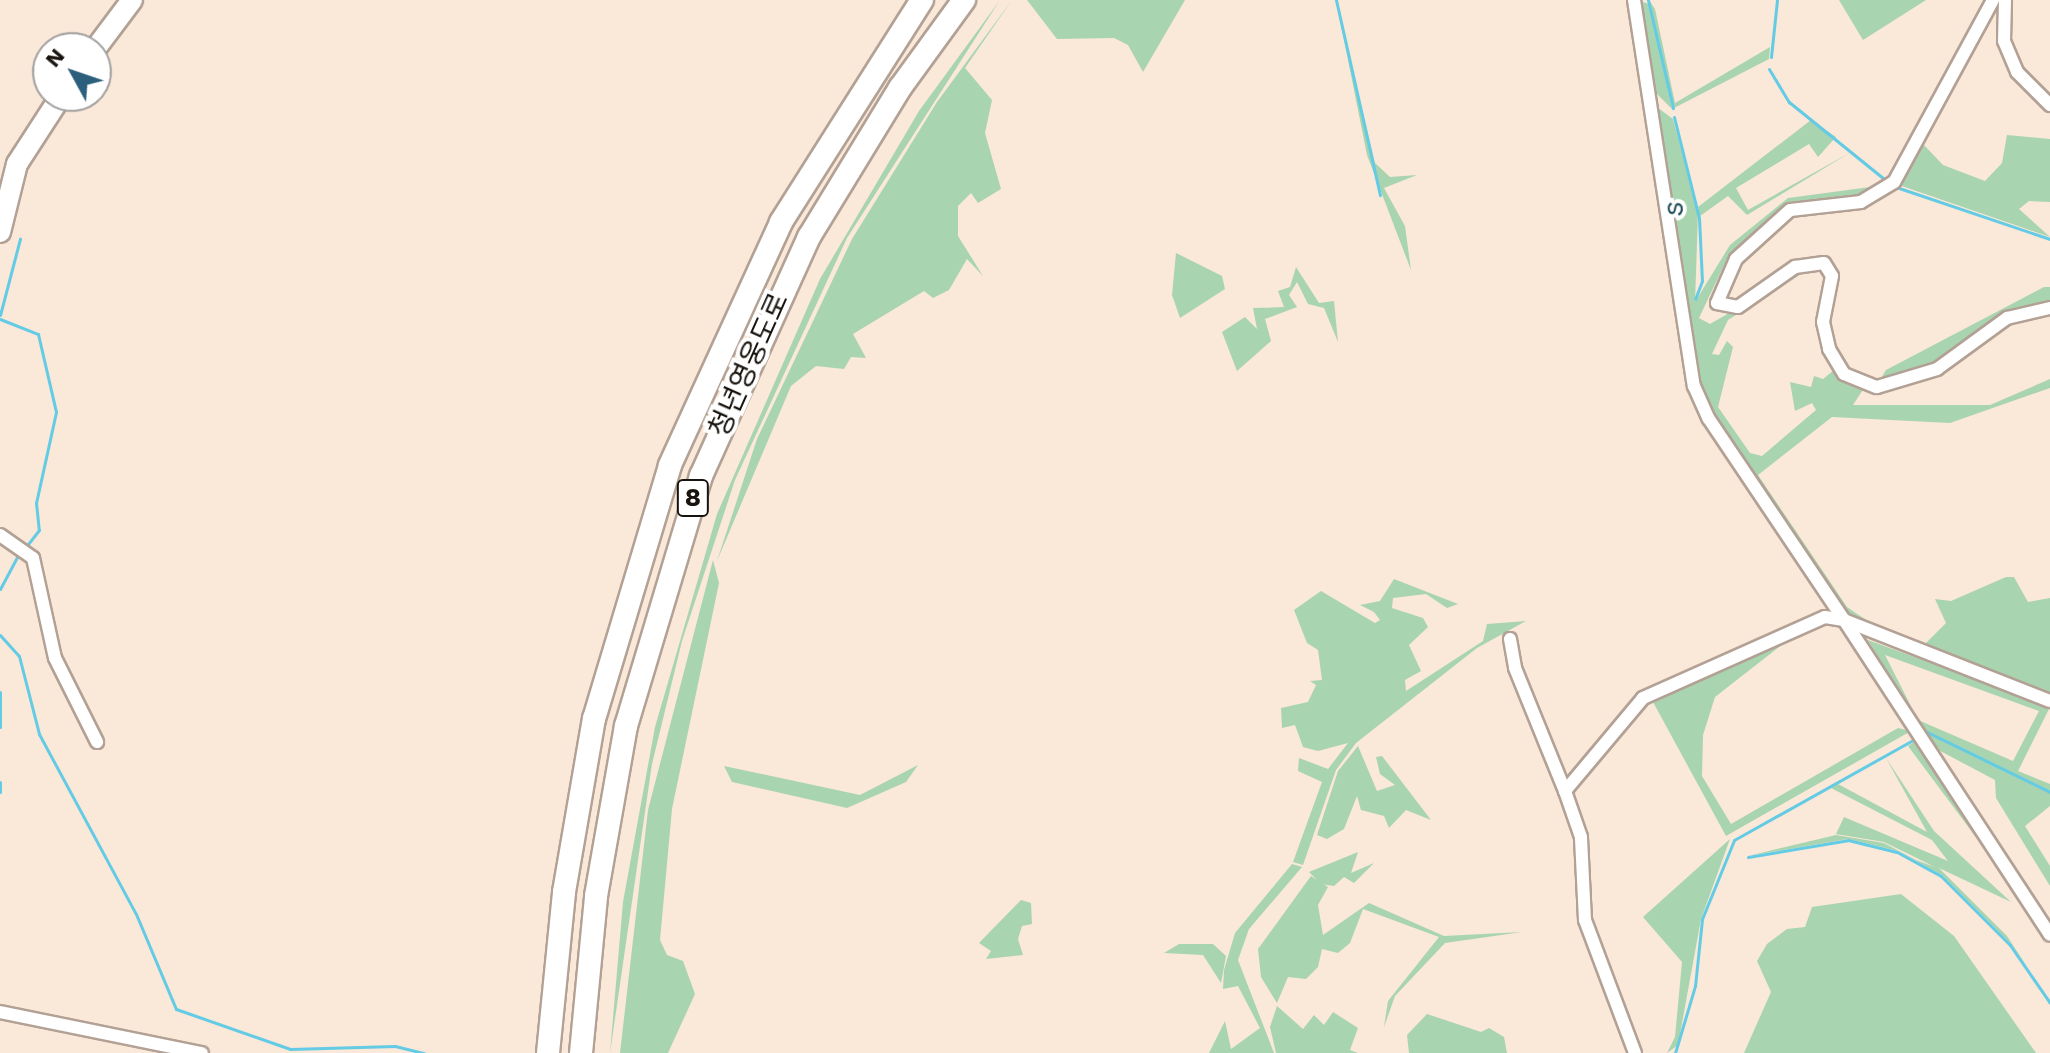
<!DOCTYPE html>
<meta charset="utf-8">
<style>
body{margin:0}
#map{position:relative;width:2050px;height:1053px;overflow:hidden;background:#fae8d9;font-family:"Work Sans","Noto Sans KR",sans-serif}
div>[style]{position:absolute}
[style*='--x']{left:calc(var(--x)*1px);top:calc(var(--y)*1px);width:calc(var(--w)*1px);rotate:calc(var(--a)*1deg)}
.green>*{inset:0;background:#a9d4b0}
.stream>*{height:3px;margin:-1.5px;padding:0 1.5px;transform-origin:1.5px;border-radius:1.5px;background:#64cbe5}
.roads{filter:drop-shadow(2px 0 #b2a194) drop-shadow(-2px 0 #b2a194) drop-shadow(0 2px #b2a194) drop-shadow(0 -2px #b2a194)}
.street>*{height:12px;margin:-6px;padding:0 6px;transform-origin:6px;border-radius:6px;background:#fff}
.primary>*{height:20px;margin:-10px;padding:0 10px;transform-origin:10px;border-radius:10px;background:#fff}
.highway>*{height:22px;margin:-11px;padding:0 11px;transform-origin:11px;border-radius:11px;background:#fff}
span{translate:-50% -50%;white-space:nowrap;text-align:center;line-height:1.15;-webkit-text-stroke:8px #fff;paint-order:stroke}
.shield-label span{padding:2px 6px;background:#fff;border:2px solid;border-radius:6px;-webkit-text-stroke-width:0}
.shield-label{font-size:26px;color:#18130e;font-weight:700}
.street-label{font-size:28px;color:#18130e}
.water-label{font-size:30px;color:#224f5b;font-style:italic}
.north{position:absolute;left:32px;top:32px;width:80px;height:80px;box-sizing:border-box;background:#fff;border:2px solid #a3a19f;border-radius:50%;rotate:310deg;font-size:22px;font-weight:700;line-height:32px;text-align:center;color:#18130e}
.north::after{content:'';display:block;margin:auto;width:28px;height:36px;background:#2c5f7c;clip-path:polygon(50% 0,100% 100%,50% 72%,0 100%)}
</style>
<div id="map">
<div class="green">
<i style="clip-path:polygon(1000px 0,847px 238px,735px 480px,682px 641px,652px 764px,610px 1053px,623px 902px,655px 727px,717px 514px,820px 279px,919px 111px)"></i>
<i style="clip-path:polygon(1012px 0,965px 68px,992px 100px,985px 133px,1001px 189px,978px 203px,971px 193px,958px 206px,958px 236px,983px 276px,967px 259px,949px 290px,933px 298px,924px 291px,853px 334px,866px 358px,851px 357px,844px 369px,816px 366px,791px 386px,717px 561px,757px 439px,852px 239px,937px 102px)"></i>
<i style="clip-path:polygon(1027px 0,1185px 0,1143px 72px,1128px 45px,1114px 38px,1057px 39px)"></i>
<i style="clip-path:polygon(1336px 0,1375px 163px,1390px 177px,1417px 175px,1384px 188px,1405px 226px,1411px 270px,1367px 155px)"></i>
<i style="clip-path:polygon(1636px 0,1649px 4px,1672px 109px,1652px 89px)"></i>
<i style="clip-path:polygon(1649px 0,1655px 9px,1675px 103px,1770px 47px,1769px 59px,1674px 108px)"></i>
<i style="clip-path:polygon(1839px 0,1926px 0,1863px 40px)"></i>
<i style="clip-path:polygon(1997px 0,1922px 143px,1943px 165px,1985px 181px,2002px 163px,2007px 135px,2050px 139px,2050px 202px,2029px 201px,2019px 209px,2050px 237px,1896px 184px)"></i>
<i style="clip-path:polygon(evenodd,1654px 105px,1673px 119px,1698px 213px,1695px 302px,1730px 245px,1788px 198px,1885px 185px,1862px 197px,1797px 203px,1777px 214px,1726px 261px,1699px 318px,1710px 324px,1817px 262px,1830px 276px,1821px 321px,1827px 350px,1842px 375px,1864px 388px,1853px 405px,1990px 405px,2050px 379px,2050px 388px,1950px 423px,1832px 417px,1758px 475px,1847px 607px,1875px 626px,1924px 645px,1946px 623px,1935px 599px,1951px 601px,2006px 577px,2014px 577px,2028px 602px,2050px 598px,2050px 698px,1864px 625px,1836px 603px,1702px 399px,1654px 105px,1817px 264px,1829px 277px,1819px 332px,1834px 370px,1823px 379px,1814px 376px,1811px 387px,1790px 382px,1795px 411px,1812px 403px,1816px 410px,1762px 456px,1750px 453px,1718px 407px,1733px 347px,1727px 341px,1719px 355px,1712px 354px,1728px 320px,1817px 264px)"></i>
<i style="clip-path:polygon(1811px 120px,1836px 137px,1818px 157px,1809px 144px,1736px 188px,1748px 210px,1851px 152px,1747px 215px,1728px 196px,1700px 216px,1698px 207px)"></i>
<i style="clip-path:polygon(1176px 253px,1222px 276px,1225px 289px,1180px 318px,1172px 295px)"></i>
<i style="clip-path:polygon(1296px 267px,1319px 303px,1334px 301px,1338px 342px,1324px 308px,1308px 304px,1297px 282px,1289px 295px,1297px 307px,1265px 319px,1271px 341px,1237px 371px,1222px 332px,1245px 317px,1257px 329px,1253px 308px,1284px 307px,1278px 291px,1290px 287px)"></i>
<i style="clip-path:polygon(2044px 287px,2050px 287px,2050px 305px,2031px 307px,1936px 367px,1877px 385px,1886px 370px)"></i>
<i style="clip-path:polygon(713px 560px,719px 583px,672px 809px,660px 940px,667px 955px,683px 961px,695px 994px,668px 1053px,620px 1053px,648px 810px)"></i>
<i style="clip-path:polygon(1394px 579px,1458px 604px,1447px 608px,1426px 594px,1393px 598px,1392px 608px,1423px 618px,1428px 627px,1409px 645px,1421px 671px,1405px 680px,1406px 691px,1483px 641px,1487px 624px,1526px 621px,1477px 648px,1356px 743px,1336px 770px,1303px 865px,1293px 862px,1322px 782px,1298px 771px,1299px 758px,1328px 769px,1348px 743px,1318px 751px,1303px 747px,1295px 725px,1282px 728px,1281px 708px,1308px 702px,1316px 685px,1310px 681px,1322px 680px,1318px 650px,1307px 643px,1294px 610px,1321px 591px,1375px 623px,1380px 620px,1374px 612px,1360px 605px,1380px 601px)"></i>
<i style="clip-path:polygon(1788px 640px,1715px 697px,1703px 735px,1702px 776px,1731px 824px,1898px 728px,1911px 731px,1726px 836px,1653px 702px)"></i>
<i style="clip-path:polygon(evenodd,1868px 640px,2050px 707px,2018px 771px,2050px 784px,2050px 792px,1923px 731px,2050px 793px,2050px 806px,2025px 826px,2050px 866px,2050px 886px,1996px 798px,1995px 780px,1929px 745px,1868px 640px,1885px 655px,2039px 711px,2013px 761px,1918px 720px,1885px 655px)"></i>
<i style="clip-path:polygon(1917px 740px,2025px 903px,1908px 746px)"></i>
<i style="clip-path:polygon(1358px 746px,1377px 791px,1395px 785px,1380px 774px,1376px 757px,1382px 756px,1431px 820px,1406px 810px,1389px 828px,1384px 816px,1361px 810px,1357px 796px,1344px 829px,1327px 839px,1317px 835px,1338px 771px)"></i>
<i style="clip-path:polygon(1886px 758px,1934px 831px,2011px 902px,1939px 868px,2007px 936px,2035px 979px,2011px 944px,1942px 875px,1898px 851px,1848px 839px,1748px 856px,1836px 835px,1884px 843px,1916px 860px,1935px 867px,1884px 842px,1836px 834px,1844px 817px,1948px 861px,1932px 840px,1831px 788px,1838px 784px,1927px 832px)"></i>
<i style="clip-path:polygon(918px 765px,906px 782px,847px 808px,732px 782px,724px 766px,860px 795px)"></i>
<i style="clip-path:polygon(1730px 839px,1701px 919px,1678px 1045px,1667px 1053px,1675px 1037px,1682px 962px,1643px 917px)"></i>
<i style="clip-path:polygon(1358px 852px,1351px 873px,1374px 863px,1354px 883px,1344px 877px,1334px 886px,1321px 884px,1309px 872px)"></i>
<i style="clip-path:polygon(1292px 864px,1302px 867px,1249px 929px,1238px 960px,1274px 1053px,1209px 1053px,1225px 1021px,1231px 1049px,1260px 1028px,1238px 986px,1223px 989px,1224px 970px,1235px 933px)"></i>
<i style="clip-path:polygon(1311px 876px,1328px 887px,1318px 905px,1323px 935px,1369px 903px,1444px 936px,1522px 932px,1445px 943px,1395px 996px,1384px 1027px,1388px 1001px,1439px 937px,1363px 909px,1350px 943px,1338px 953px,1322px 949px,1318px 967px,1306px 979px,1288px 977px,1277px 1003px,1261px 977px,1258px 949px)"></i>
<i style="clip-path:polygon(1901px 894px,1954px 936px,2036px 1053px,1744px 1053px,1771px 992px,1757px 961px,1767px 944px,1787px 929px,1805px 927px,1812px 907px)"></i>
<i style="clip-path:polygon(1021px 900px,1031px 903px,1032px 924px,1022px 926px,1018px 939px,1023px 955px,986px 959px,991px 951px,979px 943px)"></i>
<i style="clip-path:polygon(1179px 944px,1213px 944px,1226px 956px,1221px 983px,1203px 955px,1164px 953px)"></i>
<i style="clip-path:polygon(1277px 1006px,1303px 1029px,1314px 1015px,1324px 1025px,1333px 1012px,1358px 1028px,1350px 1050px,1358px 1053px,1276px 1053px,1270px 1027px)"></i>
<i style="clip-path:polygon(1427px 1014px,1481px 1032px,1489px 1028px,1504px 1037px,1507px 1053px,1409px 1053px,1407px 1035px)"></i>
</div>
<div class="stream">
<i style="--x:1336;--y:0;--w:200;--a:77.3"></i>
<i style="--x:1648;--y:0;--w:111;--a:77"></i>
<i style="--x:1771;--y:57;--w:57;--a:-84"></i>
<i style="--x:1769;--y:69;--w:39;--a:59"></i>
<i style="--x:1789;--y:102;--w:122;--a:39"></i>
<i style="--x:1674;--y:117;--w:104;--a:76.1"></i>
<i style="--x:1699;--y:218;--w:63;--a:87.3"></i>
<i style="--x:1702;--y:281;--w:19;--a:111"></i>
<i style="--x:1896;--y:187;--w:163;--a:18.7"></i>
<i style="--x:0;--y:315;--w:79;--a:-75.3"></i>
<i style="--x:0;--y:319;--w:41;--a:21.5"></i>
<i style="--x:38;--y:334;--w:80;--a:77"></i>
<i style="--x:56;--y:412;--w:93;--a:102.4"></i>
<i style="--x:36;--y:503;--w:27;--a:84"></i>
<i style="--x:39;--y:530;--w:24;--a:128"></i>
<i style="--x:0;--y:589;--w:40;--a:-62"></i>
<i style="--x:0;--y:635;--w:28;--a:48"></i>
<i style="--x:19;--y:656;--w:81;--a:75.6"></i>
<i style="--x:39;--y:734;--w:204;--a:61.7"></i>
<i style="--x:136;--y:914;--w:103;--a:67.2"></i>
<i style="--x:176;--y:1009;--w:121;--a:19.3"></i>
<i style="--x:290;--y:1049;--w:105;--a:-1.6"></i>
<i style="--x:395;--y:1046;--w:30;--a:14"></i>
<i style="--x:0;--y:692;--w:35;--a:90"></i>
<i style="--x:1923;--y:730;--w:141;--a:26"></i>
<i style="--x:0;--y:782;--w:10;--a:90"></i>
<i style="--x:1748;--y:857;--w:101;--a:-9.6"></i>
<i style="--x:1848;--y:840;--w:50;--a:13.8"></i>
<i style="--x:1897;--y:852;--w:50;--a:28.6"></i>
<i style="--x:1941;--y:876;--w:98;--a:45"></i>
<i style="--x:2010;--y:945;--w:70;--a:55.4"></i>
<i style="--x:1675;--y:1053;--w:70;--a:-73.4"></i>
<i style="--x:1695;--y:986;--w:67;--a:-84"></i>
<i style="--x:1702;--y:919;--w:85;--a:-67.9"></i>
<i style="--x:1734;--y:840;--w:205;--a:-29.2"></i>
</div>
<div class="roads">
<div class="street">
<i style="--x:1634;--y:0;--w:391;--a:81.2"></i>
<i style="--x:1694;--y:386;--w:36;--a:66"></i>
<i style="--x:1709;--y:419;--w:242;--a:56.1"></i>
<i style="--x:1844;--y:620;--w:221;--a:21.5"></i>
<i style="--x:1993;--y:0;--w:207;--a:118.5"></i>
<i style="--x:1894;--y:182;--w:39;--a:149"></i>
<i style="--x:1861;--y:202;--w:71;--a:173.6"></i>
<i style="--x:1790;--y:210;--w:73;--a:137.8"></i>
<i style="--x:1736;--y:259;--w:48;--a:113.4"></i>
<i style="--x:1717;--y:303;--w:21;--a:11"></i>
<i style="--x:1738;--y:307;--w:70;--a:-35.1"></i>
<i style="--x:1795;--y:267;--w:29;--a:-8"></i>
<i style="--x:1824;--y:263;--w:15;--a:58"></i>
<i style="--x:1832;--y:276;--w:47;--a:101.1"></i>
<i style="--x:1823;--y:322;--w:28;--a:77"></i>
<i style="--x:1829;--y:349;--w:29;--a:59"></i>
<i style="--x:1844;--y:374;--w:35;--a:22"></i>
<i style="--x:1877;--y:387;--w:63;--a:-16.7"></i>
<i style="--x:1937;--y:369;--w:87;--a:-36.1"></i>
<i style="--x:2007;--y:318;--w:44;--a:-13.1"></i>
<i style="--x:2005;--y:0;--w:41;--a:91.4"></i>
<i style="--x:2004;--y:41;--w:34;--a:67"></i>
<i style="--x:2017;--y:72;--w:47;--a:45"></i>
<i style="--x:0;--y:535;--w:40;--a:34.9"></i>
<i style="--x:33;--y:558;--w:102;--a:77.6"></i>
<i style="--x:55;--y:658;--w:94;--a:63.4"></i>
<i style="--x:1510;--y:639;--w:29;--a:80"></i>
<i style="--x:1515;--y:668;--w:133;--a:67.9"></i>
<i style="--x:0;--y:1012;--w:206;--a:11.5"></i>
<i style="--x:1635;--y:1053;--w:142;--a:-110.6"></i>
<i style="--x:1585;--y:920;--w:83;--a:-92.8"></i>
<i style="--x:1581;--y:837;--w:49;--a:-109.2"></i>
<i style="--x:1565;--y:791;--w:121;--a:-50"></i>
<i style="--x:1643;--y:698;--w:199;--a:-24"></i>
<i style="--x:1825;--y:617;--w:19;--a:9"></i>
<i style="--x:1844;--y:620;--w:376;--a:56.8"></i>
</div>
<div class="primary">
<i style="--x:96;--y:48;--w:60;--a:-53.1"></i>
<i style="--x:0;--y:232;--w:70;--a:-76"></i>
<i style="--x:17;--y:164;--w:81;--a:-57.1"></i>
</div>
<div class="highway">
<i style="--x:548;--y:1053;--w:162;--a:-84.3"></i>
<i style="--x:564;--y:892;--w:176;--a:-80.2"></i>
<i style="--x:594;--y:719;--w:265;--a:-73.3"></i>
<i style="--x:670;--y:465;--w:267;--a:-65.4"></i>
<i style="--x:781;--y:222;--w:263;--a:-57.6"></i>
<i style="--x:581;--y:1053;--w:158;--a:-84.5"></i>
<i style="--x:596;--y:896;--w:173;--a:-80"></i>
<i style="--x:626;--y:726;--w:261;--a:-73.3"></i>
<i style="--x:701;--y:476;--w:262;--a:-65.7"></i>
<i style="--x:809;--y:237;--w:175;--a:-58.6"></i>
<i style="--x:900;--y:88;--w:109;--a:-54"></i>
</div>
</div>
<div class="shield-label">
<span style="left:693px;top:498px">8</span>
</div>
<div class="street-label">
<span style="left:749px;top:365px;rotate:-66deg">청년영웅도로</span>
</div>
<div class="water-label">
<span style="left:1673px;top:209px;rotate:-94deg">s</span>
</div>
<div class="north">N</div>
</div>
